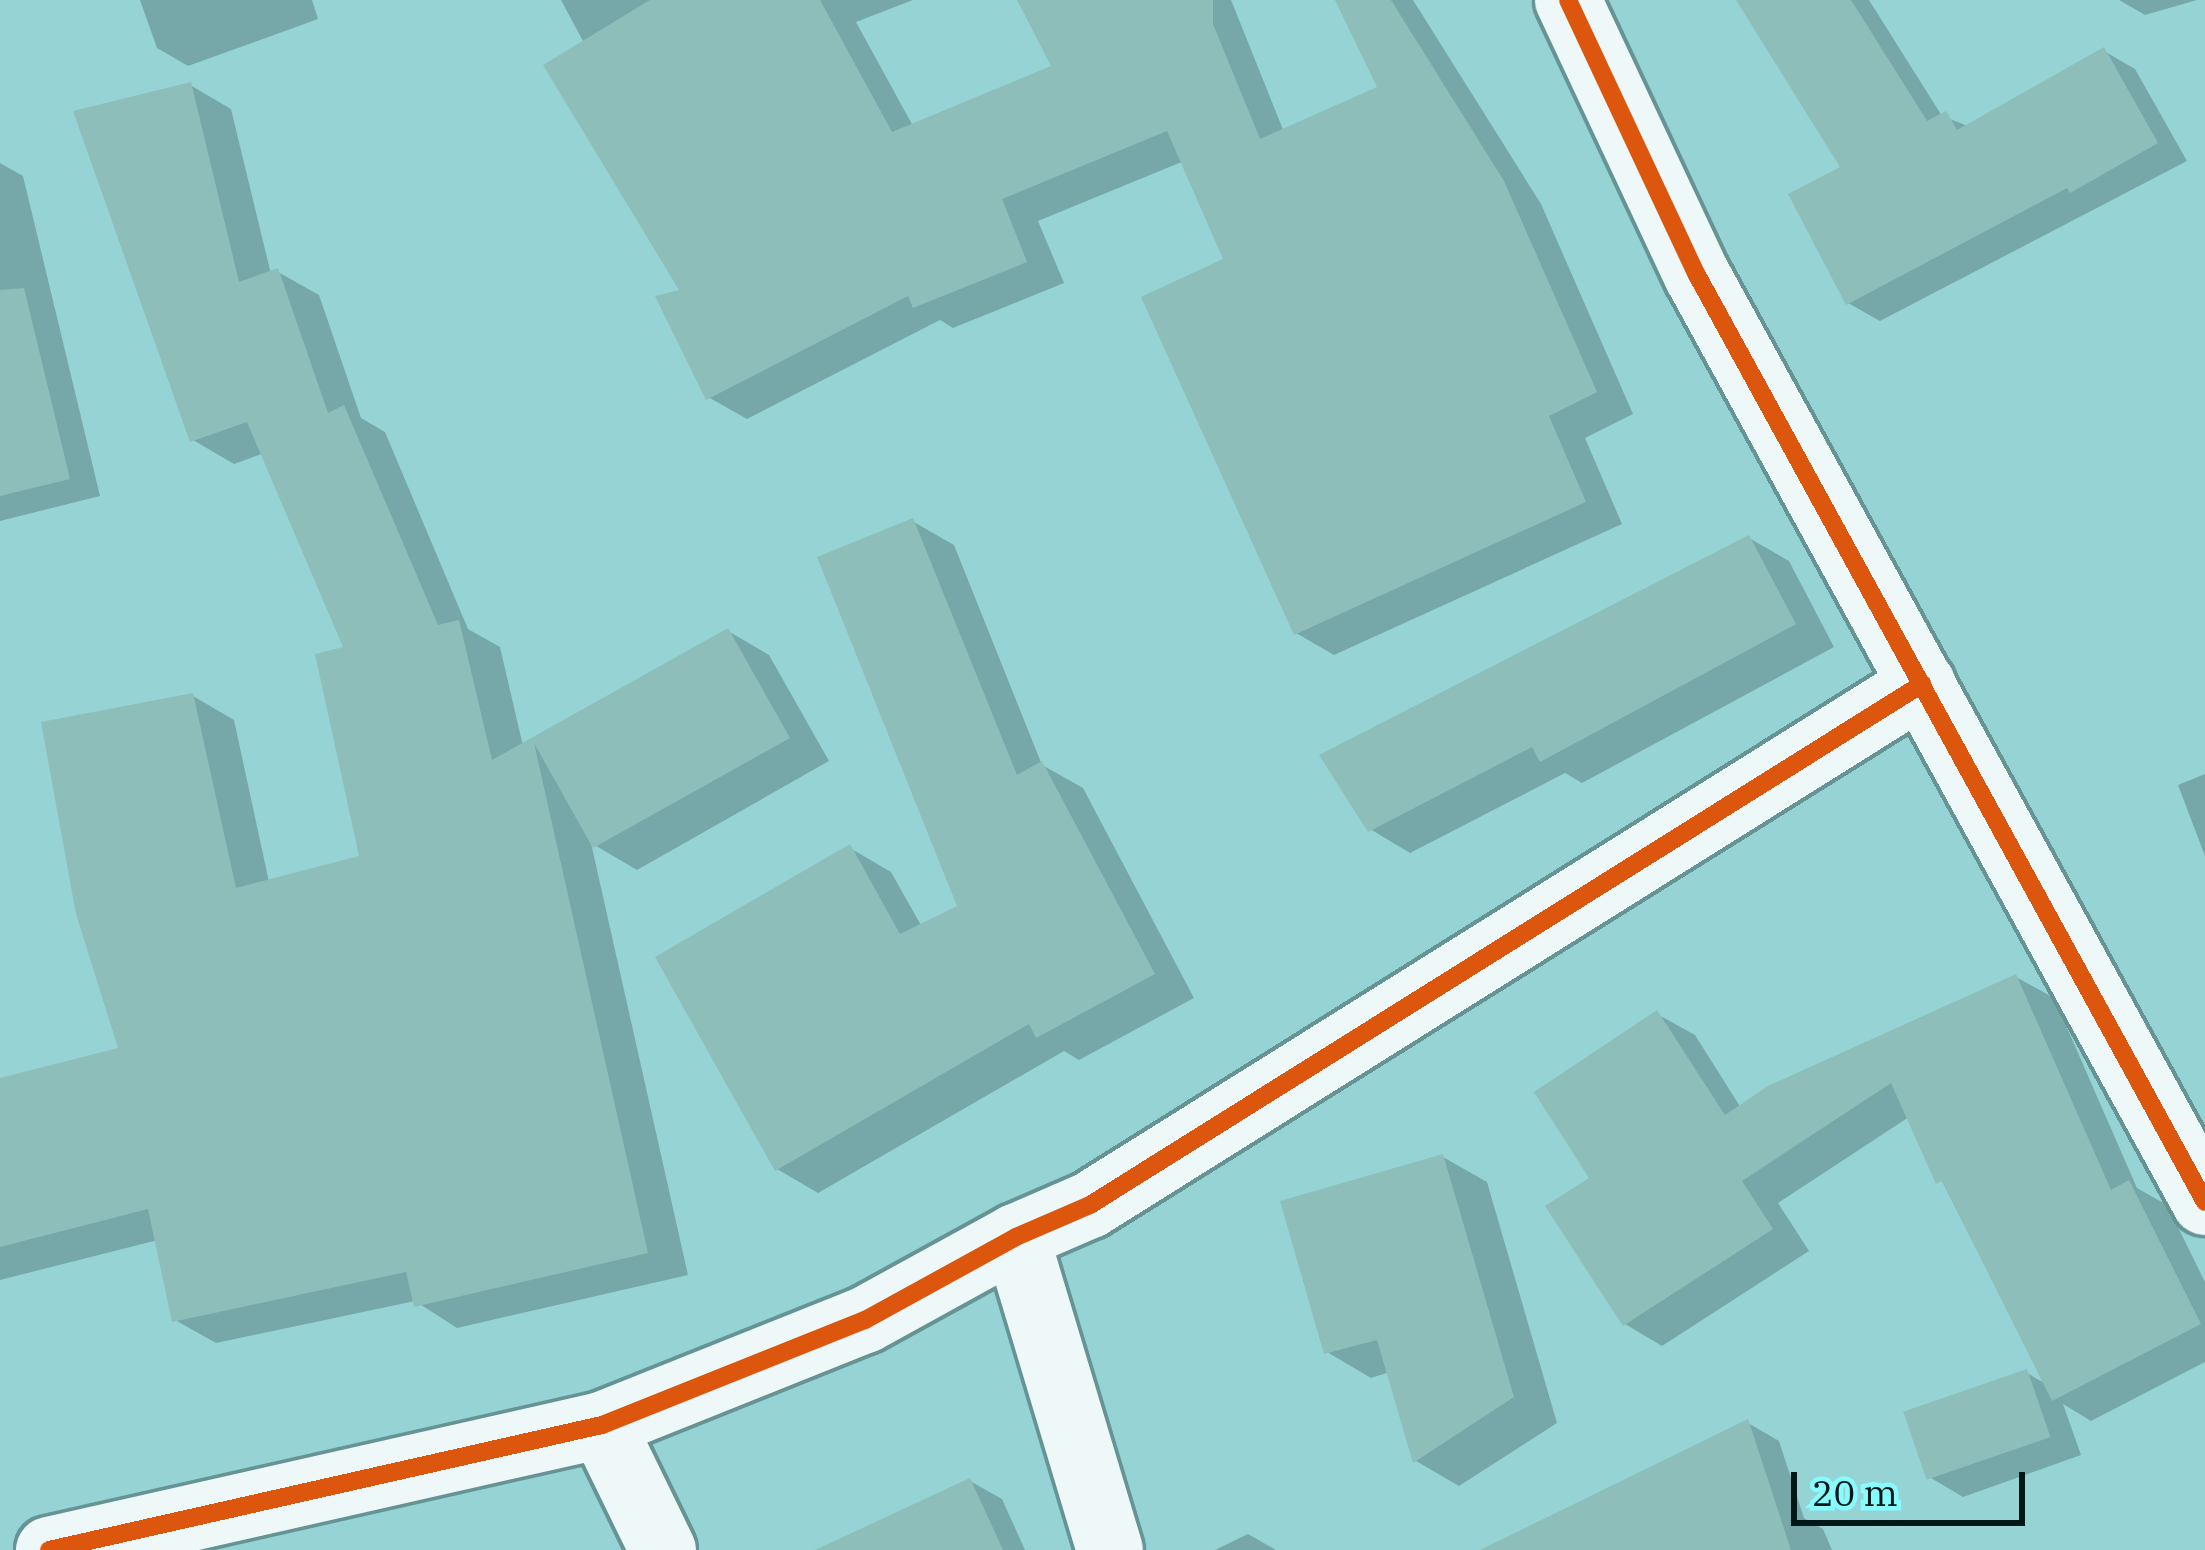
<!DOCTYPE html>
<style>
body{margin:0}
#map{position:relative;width:2205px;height:1550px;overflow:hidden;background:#95d3d4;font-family:"IBM Plex Serif",serif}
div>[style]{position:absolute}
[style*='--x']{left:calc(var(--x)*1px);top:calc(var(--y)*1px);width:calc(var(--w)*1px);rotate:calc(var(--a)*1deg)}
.shadow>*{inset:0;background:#0003}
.building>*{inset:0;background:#8ebeba;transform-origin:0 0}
.roads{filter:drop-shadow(3px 0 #669495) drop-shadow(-3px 0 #669495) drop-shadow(0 3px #669495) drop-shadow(0 -3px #669495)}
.street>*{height:66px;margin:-33px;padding:0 33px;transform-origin:33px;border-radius:33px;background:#eff8f9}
.cycleway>*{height:18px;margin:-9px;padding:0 9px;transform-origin:9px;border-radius:9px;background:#dc560d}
span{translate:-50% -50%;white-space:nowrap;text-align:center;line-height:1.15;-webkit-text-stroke:12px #88fbfc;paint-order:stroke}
.scale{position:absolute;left:1791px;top:1472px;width:234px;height:54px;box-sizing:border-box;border:6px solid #001717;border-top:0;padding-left:15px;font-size:36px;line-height:42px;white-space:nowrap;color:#001717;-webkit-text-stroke:9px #88fbfc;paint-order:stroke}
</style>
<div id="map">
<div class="shadow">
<i style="clip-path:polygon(140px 0,312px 0,318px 19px,188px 66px,157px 48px)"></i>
<i style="clip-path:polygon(561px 0,913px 0,856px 22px,913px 126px,1055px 68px,1020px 0,1231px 0,1284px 132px,1381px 89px,1339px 0,1413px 0,1541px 204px,1633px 414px,1585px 438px,1622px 524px,1334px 655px,1296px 633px,1227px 261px,1184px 161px,1038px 221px,1064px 283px,953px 328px,940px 320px,747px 419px,708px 397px,684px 292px,584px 43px)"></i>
<i style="clip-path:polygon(1783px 0,1869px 0,1942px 116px,1968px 126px,2104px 51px,2135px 69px,2187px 161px,1880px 321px,1848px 303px,1845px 168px)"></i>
<i style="clip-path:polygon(2119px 0,2197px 0,2145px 15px)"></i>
<i style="clip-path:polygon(190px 85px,231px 109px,271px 274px,278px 272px,319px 295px,361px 418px,385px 432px,468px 629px,500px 647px,523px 746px,728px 631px,769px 655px,829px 761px,637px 870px,591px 843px,688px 1275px,457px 1328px,415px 1301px,216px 1343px,175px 1320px,158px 1240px,0 1280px,0 1081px,122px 1050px,193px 696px,234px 720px,269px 882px,363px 858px,347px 649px,264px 453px,234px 464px,193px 440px)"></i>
<i style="clip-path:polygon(0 163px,23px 176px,100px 496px,0 521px)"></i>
<i style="clip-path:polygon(912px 521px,954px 545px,1042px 765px,1083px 788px,1194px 998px,1079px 1060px,1064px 1051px,818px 1193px,777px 1169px,850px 848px,891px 872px,922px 927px,961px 908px)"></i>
<i style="clip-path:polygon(1749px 538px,1789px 561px,1834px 647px,1582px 783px,1565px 773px,1410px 853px,1370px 829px)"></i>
<i style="clip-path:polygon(2205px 774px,2205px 856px,2178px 785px)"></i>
<i style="clip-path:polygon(2016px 977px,2054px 998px,2137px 1188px,2167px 1205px,2205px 1282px,2205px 1362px,2091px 1421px,2063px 1404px,2081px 1455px,1963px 1497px,1931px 1478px,2027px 1373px,2046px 1384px,1909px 1117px,1778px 1203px,1809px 1251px,1662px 1346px,1625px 1324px,1593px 1179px,1657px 1014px,1695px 1035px,1741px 1108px)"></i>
<i style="clip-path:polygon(1443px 1157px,1487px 1182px,1557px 1423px,1459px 1486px,1416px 1461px,1390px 1372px,1371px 1378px,1327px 1352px)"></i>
<i style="clip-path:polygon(1748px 1423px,1779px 1441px,1804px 1518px,1823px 1529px,1832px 1550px,1490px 1550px)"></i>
<i style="clip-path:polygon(970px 1481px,1002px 1499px,1025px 1550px,866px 1550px)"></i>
<i style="clip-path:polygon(1248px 1534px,1276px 1550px,1215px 1550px)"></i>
</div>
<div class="building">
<i style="clip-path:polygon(650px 0,820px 0,892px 132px,1051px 66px,1017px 0,1213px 0,1213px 24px,1260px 139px,1377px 87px,1335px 0,1391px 0,1504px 181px,1597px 392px,1549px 416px,1586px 502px,1294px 635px,1141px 297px,1223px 259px,1167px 131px,1002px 199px,1027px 262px,913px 308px,908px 296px,706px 400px,655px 296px,679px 290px,543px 65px)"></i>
<i style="clip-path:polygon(1736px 0,1851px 0,1927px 121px,1946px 111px,1957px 130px,2104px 47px,2158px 143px,2070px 193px,2067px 188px,1846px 305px,1788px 194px,1840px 167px)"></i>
<i style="clip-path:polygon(191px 82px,239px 282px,278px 268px,328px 413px,344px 405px,438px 625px,459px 620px,492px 760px,728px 628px,790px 738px,593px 848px,534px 743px,648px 1253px,414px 1307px,406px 1272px,172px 1322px,148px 1209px,0 1247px,0 1078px,118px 1048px,76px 914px,41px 722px,193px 693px,236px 888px,359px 856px,315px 654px,343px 647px,247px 422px,190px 442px,73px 111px)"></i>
<i style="clip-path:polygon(24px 288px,70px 479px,0 496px,0 290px)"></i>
<i style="clip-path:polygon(913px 518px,1017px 775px,1042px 761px,1155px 974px,1036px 1038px,1029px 1024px,775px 1171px,655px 957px,850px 844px,900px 934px,957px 906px,817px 557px)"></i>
<i style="clip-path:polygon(1749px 535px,1796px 624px,1540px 762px,1532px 747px,1368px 832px,1319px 755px)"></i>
<i style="clip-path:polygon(2016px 974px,2111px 1190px,2129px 1180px,2201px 1324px,2052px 1401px,1942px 1181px,1936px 1184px,1891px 1083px,1742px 1181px,1773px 1229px,1623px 1326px,1545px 1206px,1589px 1178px,1534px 1092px,1657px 1010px,1725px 1115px,1768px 1086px)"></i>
<i style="clip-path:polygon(1443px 1154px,1514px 1397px,1413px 1463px,1377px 1340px,1324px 1354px,1280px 1201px)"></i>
<i style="left:2027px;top:1369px;width:72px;height:131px;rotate:71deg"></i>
<i style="clip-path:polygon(1748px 1419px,1791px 1550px,1480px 1550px)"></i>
<i style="clip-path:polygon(970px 1478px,1003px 1550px,815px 1550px)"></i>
</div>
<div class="roads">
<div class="street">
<i style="--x:1568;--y:0;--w:304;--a:64.9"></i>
<i style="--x:1697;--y:275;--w:1057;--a:61.28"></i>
<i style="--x:1016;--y:1237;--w:327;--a:73.3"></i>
<i style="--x:602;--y:1425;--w:139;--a:64"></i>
<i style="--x:49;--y:1550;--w:567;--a:-12.74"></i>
<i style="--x:602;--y:1425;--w:283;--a:-21.8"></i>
<i style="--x:865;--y:1320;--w:172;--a:-28.8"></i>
<i style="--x:1016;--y:1237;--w:81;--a:-23.4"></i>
<i style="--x:1090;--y:1205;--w:982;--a:-32.05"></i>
</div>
</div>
<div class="cycleway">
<i style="--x:1568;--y:0;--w:304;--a:64.9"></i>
<i style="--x:1697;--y:275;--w:1057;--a:61.28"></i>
<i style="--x:49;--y:1550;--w:567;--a:-12.74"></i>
<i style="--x:602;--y:1425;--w:283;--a:-21.8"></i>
<i style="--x:865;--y:1320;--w:172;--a:-28.8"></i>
<i style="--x:1016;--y:1237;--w:81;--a:-23.4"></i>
<i style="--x:1090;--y:1205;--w:982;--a:-32.05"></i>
</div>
<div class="scale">20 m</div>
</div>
